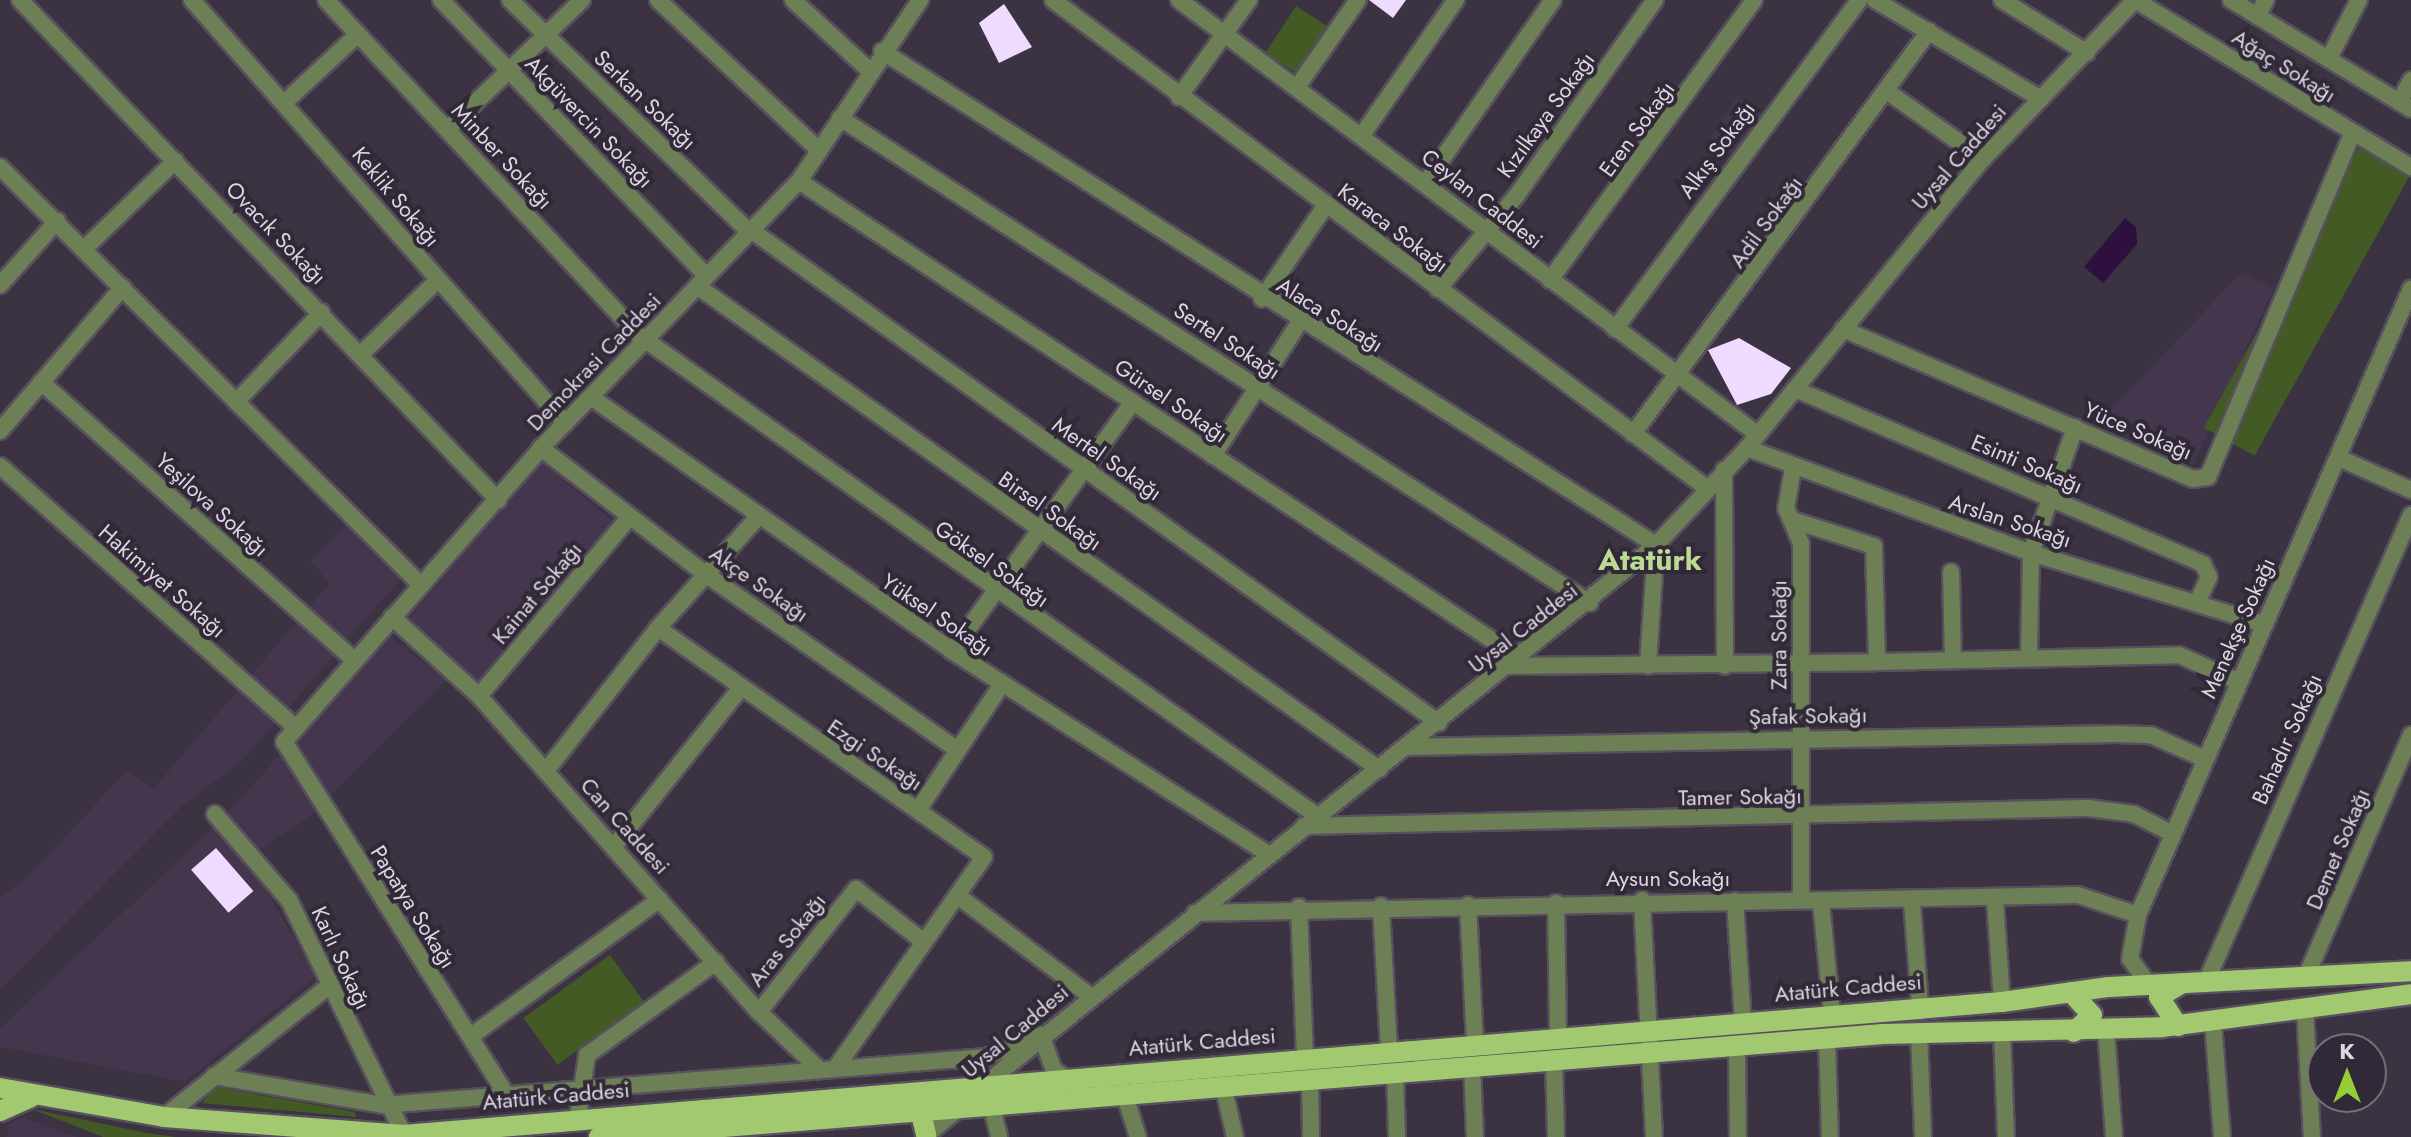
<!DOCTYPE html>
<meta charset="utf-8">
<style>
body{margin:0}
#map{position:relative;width:2411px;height:1137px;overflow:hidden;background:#3b3242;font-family:Jost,sans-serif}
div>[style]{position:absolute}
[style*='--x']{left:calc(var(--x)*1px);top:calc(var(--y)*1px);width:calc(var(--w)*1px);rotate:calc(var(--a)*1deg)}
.built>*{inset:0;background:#43364d;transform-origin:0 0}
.green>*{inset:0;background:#445a24;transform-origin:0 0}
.water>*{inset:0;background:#2d103e}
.building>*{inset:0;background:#efdbff;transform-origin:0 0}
.roads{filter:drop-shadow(2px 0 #58505e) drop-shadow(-2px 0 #58505e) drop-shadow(0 2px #58505e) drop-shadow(0 -2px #58505e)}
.minor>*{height:16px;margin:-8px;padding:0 8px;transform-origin:8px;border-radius:8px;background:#6d8055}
.major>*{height:20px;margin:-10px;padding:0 10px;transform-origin:10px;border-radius:10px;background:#a2c96f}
span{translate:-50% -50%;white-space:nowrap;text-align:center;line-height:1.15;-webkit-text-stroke:8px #312838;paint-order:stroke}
.street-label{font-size:22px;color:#dbd6e0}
.district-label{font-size:30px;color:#bbdb94;font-weight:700}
.north{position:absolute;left:2307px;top:1033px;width:80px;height:80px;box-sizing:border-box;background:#312838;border:2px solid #756e7b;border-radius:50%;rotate:0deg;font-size:22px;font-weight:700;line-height:32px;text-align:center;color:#dbd6e0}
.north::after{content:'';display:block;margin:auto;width:28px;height:36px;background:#95cc3a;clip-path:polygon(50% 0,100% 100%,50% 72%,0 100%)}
</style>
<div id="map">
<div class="built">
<i style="left:1737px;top:97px;width:31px;height:51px;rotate:33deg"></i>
<i style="clip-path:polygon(2241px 273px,2274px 288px,2193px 465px,2097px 424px)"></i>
<i style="left:541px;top:461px;width:95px;height:210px;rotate:40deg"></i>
<i style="clip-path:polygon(347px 523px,403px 576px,243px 760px,181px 807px,0 989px,0 897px,28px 877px,127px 770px,153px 789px,330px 583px,311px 562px)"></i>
<i style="clip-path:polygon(388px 636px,447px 680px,310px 816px,247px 857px,316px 976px,185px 1082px,0 1047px,0 1028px,214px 827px)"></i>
<i style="clip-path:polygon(21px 1117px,78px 1137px,7px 1137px,8px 1125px)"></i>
</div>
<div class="green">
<i style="left:1296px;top:6px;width:40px;height:56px;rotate:33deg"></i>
<i style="left:2360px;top:146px;width:58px;height:322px;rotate:29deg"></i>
<i style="left:610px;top:955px;width:58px;height:107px;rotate:54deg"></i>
<i style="clip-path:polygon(215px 1087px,355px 1112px,356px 1117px,202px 1103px)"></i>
<i style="clip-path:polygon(32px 1109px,147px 1133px,176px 1137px,103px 1137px)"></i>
</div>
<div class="water">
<i style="clip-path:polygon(2125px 218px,2136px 227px,2137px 244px,2103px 283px,2084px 267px)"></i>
</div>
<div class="building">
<i style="clip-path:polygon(1369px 0,1406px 0,1393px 18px)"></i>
<i style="clip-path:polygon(1004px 4px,1032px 47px,999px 63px,979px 23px)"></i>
<i style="clip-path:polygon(1739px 338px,1791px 368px,1771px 394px,1737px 405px,1708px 350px)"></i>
<i style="left:216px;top:848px;width:57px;height:33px;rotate:49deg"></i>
</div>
<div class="roads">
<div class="minor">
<i style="--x:20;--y:0;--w:692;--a:46.29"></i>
<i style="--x:192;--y:0;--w:564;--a:48.59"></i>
<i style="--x:326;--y:0;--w:469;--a:47"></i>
<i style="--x:441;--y:0;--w:382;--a:46.1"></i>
<i style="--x:510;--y:0;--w:333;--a:44.1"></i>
<i style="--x:658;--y:0;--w:220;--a:43"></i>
<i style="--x:793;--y:0;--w:105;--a:42.7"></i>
<i style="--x:1053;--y:0;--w:817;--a:36.74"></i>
<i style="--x:1179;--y:0;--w:723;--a:36.9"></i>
<i style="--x:1875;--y:0;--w:193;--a:30.8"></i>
<i style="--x:2002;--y:0;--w:100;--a:31.9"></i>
<i style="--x:2135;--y:0;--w:323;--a:31.2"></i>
<i style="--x:2231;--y:0;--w:210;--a:31.2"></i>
<i style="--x:2257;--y:16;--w:18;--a:-61"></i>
<i style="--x:882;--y:51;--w:918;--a:32.55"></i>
<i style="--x:1656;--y:545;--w:121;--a:93.8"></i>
<i style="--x:2329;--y:58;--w:65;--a:-62.7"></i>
<i style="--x:1297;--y:87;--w:106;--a:-55"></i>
<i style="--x:1888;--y:92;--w:116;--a:35.2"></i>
<i style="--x:1179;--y:97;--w:120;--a:-54.2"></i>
<i style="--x:286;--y:101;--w:98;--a:-42.9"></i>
<i style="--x:2399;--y:102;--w:25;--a:-61"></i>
<i style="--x:840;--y:118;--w:893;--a:32.89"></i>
<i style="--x:448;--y:129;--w:186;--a:-43.9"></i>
<i style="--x:1362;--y:135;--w:165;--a:-55.2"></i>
<i style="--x:0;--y:167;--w:592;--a:44.79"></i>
<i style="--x:799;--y:181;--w:864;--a:33.52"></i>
<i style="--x:1426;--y:182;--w:222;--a:-55.1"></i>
<i style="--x:751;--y:230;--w:846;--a:35.62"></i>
<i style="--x:84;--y:249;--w:127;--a:-44"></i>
<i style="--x:1550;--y:280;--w:346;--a:-53.9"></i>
<i style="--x:0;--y:285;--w:86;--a:-48.3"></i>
<i style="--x:697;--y:286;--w:836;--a:35.31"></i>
<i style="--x:1438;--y:289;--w:123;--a:-50"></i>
<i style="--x:1517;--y:195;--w:239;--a:-54.7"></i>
<i style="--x:1262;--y:299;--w:114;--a:-55.8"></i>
<i style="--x:1615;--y:329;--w:410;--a:-53.4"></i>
<i style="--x:1843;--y:329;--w:381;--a:23.2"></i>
<i style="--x:2193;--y:479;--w:15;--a:-8"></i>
<i style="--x:2208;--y:477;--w:371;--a:-67.2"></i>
<i style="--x:647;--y:341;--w:821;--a:35.33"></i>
<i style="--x:361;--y:354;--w:107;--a:-43.9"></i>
<i style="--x:41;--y:382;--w:420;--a:41.6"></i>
<i style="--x:1795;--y:389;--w:444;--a:23.2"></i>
<i style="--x:2203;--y:564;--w:14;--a:65"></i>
<i style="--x:2209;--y:577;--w:26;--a:115"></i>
<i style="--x:591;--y:397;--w:441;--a:35.1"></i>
<i style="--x:952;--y:651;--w:376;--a:32.7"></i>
<i style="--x:236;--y:402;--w:124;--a:-46.3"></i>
<i style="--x:0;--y:431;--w:189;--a:-49.5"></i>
<i style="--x:1633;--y:434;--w:500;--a:-53.7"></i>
<i style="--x:541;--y:448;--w:205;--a:37.5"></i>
<i style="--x:704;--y:573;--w:307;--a:34.9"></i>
<i style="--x:1747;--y:448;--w:303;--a:20.3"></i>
<i style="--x:2031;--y:553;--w:243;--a:17"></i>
<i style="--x:1213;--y:456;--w:158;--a:-57.1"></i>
<i style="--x:2339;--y:458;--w:79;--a:24"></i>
<i style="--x:0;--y:466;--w:395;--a:41.5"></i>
<i style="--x:1793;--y:469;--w:40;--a:100"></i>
<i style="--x:1786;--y:508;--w:39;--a:67"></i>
<i style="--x:1801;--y:544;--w:356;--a:90"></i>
<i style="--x:1724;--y:470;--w:196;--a:89.7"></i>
<i style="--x:1792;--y:520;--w:86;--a:17.6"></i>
<i style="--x:1874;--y:546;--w:116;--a:88.5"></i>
<i style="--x:1877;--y:662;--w:302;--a:-1.3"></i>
<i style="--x:2179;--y:655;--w:64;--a:24.1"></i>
<i style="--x:1951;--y:572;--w:88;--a:88.7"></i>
<i style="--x:392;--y:617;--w:118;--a:42.2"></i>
<i style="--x:479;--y:696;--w:422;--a:48.5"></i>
<i style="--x:759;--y:1012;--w:84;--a:43.6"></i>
<i style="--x:658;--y:628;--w:398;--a:35.1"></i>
<i style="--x:984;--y:857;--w:259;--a:125.1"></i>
<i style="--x:952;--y:651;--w:308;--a:-54"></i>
<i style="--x:2029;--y:656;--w:103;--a:-88.9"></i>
<i style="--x:2031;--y:553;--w:133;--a:-70.6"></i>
<i style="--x:1509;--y:666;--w:368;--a:-0.6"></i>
<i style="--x:479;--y:696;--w:233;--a:-49.9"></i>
<i style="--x:1407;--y:747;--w:710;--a:-1.05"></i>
<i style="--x:2117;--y:734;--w:34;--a:2"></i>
<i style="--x:2151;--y:735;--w:59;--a:24"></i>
<i style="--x:546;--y:771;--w:182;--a:-51.9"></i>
<i style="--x:658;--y:628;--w:147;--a:-48"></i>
<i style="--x:918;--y:810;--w:151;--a:-56.3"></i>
<i style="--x:215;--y:814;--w:113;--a:49.3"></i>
<i style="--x:289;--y:900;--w:262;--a:63.9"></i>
<i style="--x:1304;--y:826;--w:784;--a:-1.32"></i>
<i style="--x:2088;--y:808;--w:46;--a:7.4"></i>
<i style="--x:2134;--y:814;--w:44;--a:27.1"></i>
<i style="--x:615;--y:845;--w:198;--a:-51.3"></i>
<i style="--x:958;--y:896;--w:166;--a:37.1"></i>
<i style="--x:1642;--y:900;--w:237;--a:87.1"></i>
<i style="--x:1995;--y:900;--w:102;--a:86.1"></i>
<i style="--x:1735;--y:901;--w:119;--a:86.2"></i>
<i style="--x:1821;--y:902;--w:113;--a:84.4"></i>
<i style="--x:1912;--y:902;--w:104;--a:85.6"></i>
<i style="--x:1556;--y:903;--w:132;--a:89.1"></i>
<i style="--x:1468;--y:905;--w:136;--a:87.1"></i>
<i style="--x:1381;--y:906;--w:144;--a:86.8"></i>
<i style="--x:1299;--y:907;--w:150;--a:87.7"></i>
<i style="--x:1195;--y:913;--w:883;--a:-1.17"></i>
<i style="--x:2078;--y:895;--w:63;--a:18.4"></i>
<i style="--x:2305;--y:979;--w:266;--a:-66.5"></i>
<i style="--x:2206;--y:982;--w:510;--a:-66.3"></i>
<i style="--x:2149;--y:985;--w:32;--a:-126"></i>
<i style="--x:2130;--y:959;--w:45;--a:-79.7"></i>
<i style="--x:2138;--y:915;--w:683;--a:-66.44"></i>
<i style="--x:2305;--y:1009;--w:128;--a:86.9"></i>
<i style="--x:759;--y:1012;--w:157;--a:-51.7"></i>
<i style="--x:856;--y:889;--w:86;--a:37.9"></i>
<i style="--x:2213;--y:1022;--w:115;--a:85.5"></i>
<i style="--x:2106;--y:1030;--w:107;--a:85.7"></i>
<i style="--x:1919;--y:1032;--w:105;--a:87.8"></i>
<i style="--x:2002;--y:1032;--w:105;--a:87.8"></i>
<i style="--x:471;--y:1036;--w:233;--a:-35.9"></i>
<i style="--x:1827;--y:1038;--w:99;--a:88.3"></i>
<i style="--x:1737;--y:1045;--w:92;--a:89.4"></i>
<i style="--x:1554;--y:1059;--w:78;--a:88.5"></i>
<i style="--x:1472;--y:1065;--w:72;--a:87.6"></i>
<i style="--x:1395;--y:1072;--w:65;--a:88.2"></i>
<i style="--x:214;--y:1076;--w:171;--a:9.7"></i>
<i style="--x:383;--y:1105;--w:605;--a:-4.55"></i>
<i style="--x:986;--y:1057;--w:59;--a:-21.8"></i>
<i style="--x:1041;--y:1035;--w:37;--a:70"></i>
<i style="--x:1054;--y:1070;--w:16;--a:35"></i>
<i style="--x:1310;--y:1078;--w:59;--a:89"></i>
<i style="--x:1223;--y:1085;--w:53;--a:77"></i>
<i style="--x:979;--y:1089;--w:868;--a:-38.78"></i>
<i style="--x:1656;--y:545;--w:133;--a:-46.8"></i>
<i style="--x:1747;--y:448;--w:373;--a:-50.8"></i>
<i style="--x:1983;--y:159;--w:220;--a:-46.3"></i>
<i style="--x:1124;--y:1093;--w:46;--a:72.3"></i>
<i style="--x:506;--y:1094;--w:416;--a:-122.2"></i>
<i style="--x:284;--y:742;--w:390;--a:-48.8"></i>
<i style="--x:541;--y:448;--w:371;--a:-46"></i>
<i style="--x:799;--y:181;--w:218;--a:-56.2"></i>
<i style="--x:991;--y:1104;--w:34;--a:76"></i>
<i style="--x:164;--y:1117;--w:213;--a:-38.5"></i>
<i style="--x:578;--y:1117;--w:63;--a:-81.7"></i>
<i style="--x:587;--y:1055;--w:159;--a:-35.8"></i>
<i style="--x:924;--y:1137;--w:50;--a:-39.4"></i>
</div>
<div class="major">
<i style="--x:2071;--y:992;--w:31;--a:48"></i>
<i style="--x:2092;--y:1015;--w:25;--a:137"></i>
<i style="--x:2178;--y:1026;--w:35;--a:-123"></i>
<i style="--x:2159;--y:997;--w:26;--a:-31"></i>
<i style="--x:0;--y:1088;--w:167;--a:10"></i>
<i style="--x:164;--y:1117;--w:241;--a:4.3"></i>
<i style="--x:404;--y:1135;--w:1604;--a:-4.76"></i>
<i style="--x:2002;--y:1002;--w:108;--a:-8"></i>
<i style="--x:2109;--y:987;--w:302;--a:-3"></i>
<i style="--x:918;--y:1102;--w:34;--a:76"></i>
<i style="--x:0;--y:1111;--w:34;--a:-24"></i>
<i style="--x:599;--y:1137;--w:1288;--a:-4.59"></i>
<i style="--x:1883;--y:1034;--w:279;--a:-1.4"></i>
<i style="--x:2162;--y:1027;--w:251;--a:-7.5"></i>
</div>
</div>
<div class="street-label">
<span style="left:2284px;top:66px;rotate:32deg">Ağaç Sokağı</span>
<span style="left:645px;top:100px;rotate:44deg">Serkan Sokağı</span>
<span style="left:1546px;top:115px;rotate:-54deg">Kızılkaya Sokağı</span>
<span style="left:589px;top:122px;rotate:46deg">Akgüvercin Sokağı</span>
<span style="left:1637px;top:129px;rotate:-54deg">Eren Sokağı</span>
<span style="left:1717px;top:150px;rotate:-54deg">Alkış Sokağı</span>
<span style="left:502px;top:156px;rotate:47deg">Minber Sokağı</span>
<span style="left:1959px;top:157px;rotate:-49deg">Uysal Caddesi</span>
<span style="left:396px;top:197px;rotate:50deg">Keklik Sokağı</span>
<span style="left:1482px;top:199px;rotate:38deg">Ceylan Caddesi</span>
<span style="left:1766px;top:222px;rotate:-54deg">Adil Sokağı</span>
<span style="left:1393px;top:228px;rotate:37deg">Karaca Sokağı</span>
<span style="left:276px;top:233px;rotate:46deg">Ovacık Sokağı</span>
<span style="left:1330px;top:315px;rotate:32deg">Alaca Sokağı</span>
<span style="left:1227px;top:341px;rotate:33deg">Sertel Sokağı</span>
<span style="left:594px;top:362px;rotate:-46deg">Demokrasi Caddesi</span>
<span style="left:1171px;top:401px;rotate:34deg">Gürsel Sokağı</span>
<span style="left:2138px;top:431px;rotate:23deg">Yüce Sokağı</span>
<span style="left:1107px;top:459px;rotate:35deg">Mertel Sokağı</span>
<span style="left:2027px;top:464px;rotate:23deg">Esinti Sokağı</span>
<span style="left:212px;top:505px;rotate:42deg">Yeşilova Sokağı</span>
<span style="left:1050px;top:511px;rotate:35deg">Birsel Sokağı</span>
<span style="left:2010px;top:521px;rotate:18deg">Arslan Sokağı</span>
<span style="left:992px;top:564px;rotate:35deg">Göksel Sokağı</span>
<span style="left:162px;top:581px;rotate:41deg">Hakimiyet Sokağı</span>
<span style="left:759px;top:584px;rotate:35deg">Akçe Sokağı</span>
<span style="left:537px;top:593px;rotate:-50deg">Kainat Sokağı</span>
<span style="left:937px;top:615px;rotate:34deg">Yüksel Sokağı</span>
<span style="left:1523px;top:628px;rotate:-38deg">Uysal Caddesi</span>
<span style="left:2238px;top:628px;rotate:-66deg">Menekşe Sokağı</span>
<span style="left:1779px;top:635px;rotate:-90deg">Zara Sokağı</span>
<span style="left:1808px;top:716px;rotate:-1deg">Şafak Sokağı</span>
<span style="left:2287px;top:739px;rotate:-66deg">Bahadır Sokağı</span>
<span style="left:875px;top:755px;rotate:34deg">Ezgi Sokağı</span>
<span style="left:1740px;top:797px;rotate:-1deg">Tamer Sokağı</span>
<span style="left:625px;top:826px;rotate:48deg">Can Caddesi</span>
<span style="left:2338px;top:849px;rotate:-67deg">Demet Sokağı</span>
<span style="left:1668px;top:879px">Aysun Sokağı</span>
<span style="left:413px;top:907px;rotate:58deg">Papatya Sokağı</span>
<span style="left:787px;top:940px;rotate:-52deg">Aras Sokağı</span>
<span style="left:341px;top:958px;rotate:65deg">Karlı Sokağı</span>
<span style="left:1848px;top:988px;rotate:-5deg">Atatürk Caddesi</span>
<span style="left:1015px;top:1031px;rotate:-40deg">Uysal Caddesi</span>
<span style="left:1202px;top:1042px;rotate:-5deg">Atatürk Caddesi</span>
<span style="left:556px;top:1096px;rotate:-5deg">Atatürk Caddesi</span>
</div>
<div class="district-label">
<span style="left:1650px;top:560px">Atatürk</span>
</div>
<div class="north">K</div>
</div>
